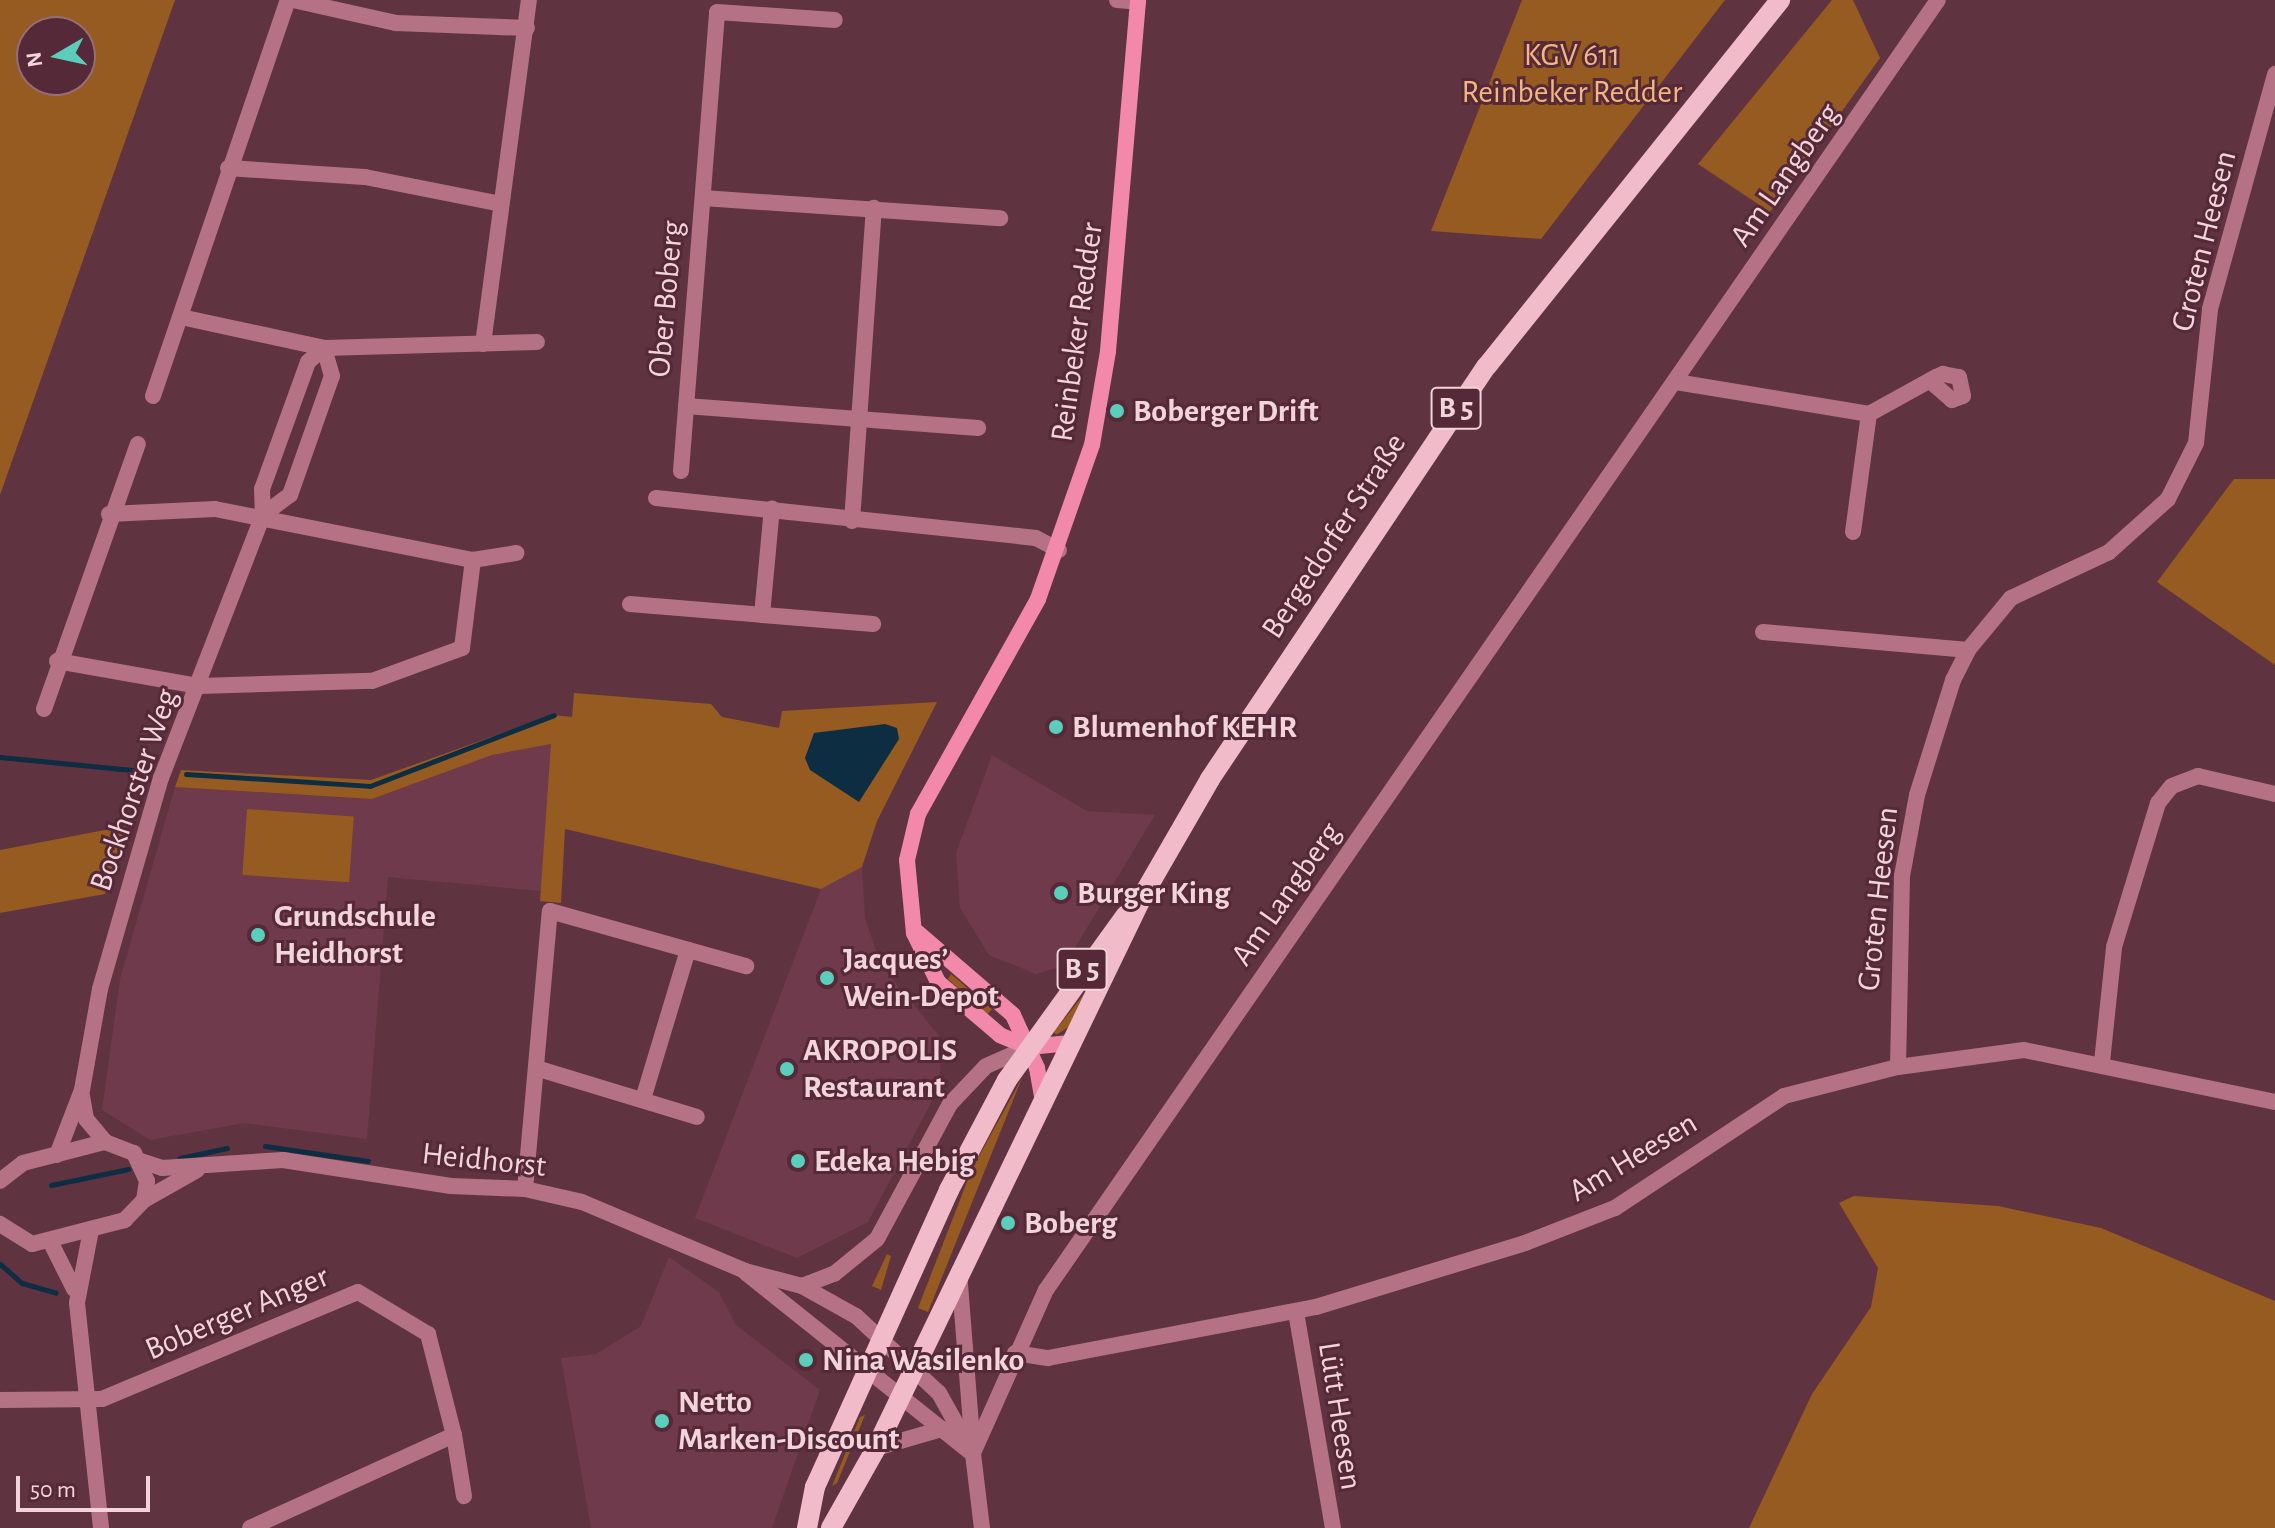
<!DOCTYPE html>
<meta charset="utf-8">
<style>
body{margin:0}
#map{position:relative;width:2275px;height:1528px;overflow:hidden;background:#603341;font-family:"Alegreya Sans",sans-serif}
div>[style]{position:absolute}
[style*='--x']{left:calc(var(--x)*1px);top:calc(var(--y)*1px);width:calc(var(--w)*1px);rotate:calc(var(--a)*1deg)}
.built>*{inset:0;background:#6f3a4b}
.green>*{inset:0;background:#965b21;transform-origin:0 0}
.water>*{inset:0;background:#0d2d42}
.stream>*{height:5px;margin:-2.5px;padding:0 2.5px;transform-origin:2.5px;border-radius:2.5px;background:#0d2d42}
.minor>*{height:16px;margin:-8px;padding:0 8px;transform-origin:8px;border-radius:8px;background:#b57285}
.tertiary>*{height:16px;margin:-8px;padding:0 8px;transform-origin:8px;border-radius:8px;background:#b57285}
.secondary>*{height:16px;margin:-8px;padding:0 8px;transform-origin:8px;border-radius:8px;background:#f389aa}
.primary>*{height:20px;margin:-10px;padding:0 10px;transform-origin:10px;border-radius:10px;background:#f2bbca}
.dots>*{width:22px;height:22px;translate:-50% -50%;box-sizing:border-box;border:4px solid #552937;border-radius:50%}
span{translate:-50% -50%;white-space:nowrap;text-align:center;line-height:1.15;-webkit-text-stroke:6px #552937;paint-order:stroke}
.shield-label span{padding:2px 6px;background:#552937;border:2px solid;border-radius:6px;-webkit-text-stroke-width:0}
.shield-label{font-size:30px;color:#f2d5dc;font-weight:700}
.park-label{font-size:32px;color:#f3b681}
.street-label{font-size:32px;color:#f2d5dc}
.poi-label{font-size:32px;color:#f2d5dc;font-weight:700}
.left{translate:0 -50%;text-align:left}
.north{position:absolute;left:16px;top:16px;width:80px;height:80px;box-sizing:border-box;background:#552937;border:2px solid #946e79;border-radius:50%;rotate:261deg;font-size:22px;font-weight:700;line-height:32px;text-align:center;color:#f2d5dc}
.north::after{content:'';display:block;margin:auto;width:28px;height:36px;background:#5bcebb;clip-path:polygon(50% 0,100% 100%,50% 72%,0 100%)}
.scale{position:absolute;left:16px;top:1476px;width:134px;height:36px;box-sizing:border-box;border:4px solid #f2d5dc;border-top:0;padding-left:10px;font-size:24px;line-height:28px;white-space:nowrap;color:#f2d5dc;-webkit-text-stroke:6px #552937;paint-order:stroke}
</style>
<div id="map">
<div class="built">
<i style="clip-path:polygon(552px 744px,541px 891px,388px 877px,367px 1139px,244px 1123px,150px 1140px,102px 1110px,120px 979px,175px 787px,372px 799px,492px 755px)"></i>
<i style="clip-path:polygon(992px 755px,1087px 811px,1155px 815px,1076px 946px,1057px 968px,1036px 974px,989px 955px,960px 908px,956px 853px)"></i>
<i style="clip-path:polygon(862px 867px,865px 918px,881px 965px,941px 1038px,940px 1086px,868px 1222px,797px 1258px,695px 1218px,821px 889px)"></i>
<i style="clip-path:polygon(669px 1257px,719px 1292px,736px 1325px,820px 1390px,772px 1528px,591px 1528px,561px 1358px,596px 1354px,641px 1326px)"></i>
</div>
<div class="green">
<i style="clip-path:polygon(evenodd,0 0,175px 0,0 495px,0 0,32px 32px,80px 32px,80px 80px,32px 80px,32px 32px)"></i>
<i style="clip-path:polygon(1522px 0,1725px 0,1541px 239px,1431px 231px)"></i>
<i style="clip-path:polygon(1832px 0,1853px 0,1880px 58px,1770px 212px,1698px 164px)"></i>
<i style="clip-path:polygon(2234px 479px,2275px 479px,2275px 665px,2157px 582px)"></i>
<i style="clip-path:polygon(574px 693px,711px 704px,722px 717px,779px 728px,782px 711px,937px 702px,877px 821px,862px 867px,821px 889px,565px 829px,561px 903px,540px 901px,551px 744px,492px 755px,372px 799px,175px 787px,181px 770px,371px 780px,553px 715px,572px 717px)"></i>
<i style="left:247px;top:809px;width:107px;height:66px;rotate:4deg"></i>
<i style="clip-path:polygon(126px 826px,105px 894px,0 913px,0 850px)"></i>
<i style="clip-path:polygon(951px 974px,992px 1009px,987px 1015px,948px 979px)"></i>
<i style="clip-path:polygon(1092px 984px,1070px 1026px,1056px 1035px,1054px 1032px)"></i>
<i style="clip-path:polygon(1022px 1078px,928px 1312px,918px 1308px,972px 1169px)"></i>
<i style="clip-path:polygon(1854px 1196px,1998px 1206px,2101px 1228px,2275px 1301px,2275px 1528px,1749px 1528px,1812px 1394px,1871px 1307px,1878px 1268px,1839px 1203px)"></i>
<i style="clip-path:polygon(887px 1254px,891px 1256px,881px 1290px,872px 1286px)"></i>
<i style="clip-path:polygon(865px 1415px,837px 1483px,832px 1486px,860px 1417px)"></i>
</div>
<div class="water">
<i style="clip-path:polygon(885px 724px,897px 728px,899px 739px,859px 802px,810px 770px,805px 758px,814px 733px)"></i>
</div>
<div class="stream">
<i style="--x:0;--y:757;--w:143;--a:5.6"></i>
<i style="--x:186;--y:774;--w:184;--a:3.7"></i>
<i style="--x:370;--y:786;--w:197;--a:-21.1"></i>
<i style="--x:265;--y:1146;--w:104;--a:8.3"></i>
<i style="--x:180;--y:1158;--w:48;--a:-12"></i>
<i style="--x:51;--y:1185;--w:79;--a:-11.7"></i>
<i style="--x:0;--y:1264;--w:29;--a:41"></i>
<i style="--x:22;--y:1283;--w:35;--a:16"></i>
</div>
<div class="minor">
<i style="--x:293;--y:0;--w:106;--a:12.6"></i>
<i style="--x:396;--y:23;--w:131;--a:2.2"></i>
<i style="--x:1117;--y:0;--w:21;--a:5"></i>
<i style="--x:228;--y:168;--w:137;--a:3.8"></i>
<i style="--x:365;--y:177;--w:139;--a:11.2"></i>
<i style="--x:703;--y:198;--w:298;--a:3.9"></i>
<i style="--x:181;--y:317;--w:146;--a:12.2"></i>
<i style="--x:324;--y:348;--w:213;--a:-1.6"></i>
<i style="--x:483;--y:344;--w:347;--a:-82.4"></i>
<i style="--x:1676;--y:382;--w:196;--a:9.4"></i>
<i style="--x:1869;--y:414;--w:77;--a:-28.9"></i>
<i style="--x:1936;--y:377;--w:8;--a:-23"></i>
<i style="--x:1943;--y:374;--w:16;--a:11"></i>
<i style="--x:1959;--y:377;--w:19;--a:78"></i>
<i style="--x:1963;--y:396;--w:12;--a:160"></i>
<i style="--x:1952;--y:400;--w:29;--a:-139"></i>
<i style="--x:153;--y:396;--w:418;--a:-71.2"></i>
<i style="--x:686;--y:406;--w:293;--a:4.3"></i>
<i style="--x:681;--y:471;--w:460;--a:-85.5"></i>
<i style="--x:717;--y:12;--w:118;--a:3.9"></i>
<i style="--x:656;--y:498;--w:382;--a:6"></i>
<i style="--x:1036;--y:538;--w:26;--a:28"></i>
<i style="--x:109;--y:514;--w:106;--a:-2.7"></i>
<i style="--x:215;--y:509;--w:263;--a:11.2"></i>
<i style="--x:473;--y:560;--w:44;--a:-9.2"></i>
<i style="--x:852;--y:521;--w:314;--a:-86"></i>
<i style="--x:1853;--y:532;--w:119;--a:-82.3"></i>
<i style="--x:630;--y:604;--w:244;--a:4.7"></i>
<i style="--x:762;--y:615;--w:107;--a:-84.7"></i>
<i style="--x:1763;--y:632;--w:206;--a:5"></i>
<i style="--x:57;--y:661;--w:144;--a:10"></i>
<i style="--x:199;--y:686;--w:173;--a:-1.7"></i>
<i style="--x:372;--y:681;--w:96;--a:-20.1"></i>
<i style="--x:462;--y:648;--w:89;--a:-82.9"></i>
<i style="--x:44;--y:709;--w:281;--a:-70.5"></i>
<i style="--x:2102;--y:1062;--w:116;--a:-84"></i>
<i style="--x:2114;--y:947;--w:151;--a:-73"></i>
<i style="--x:2158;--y:803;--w:22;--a:-51"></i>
<i style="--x:2172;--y:786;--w:28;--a:-21"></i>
<i style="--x:2198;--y:776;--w:79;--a:13.2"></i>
<i style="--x:1898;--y:1067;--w:191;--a:-88.8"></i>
<i style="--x:1902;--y:876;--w:82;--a:-79.5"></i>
<i style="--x:1917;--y:795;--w:121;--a:-72.6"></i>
<i style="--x:1953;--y:680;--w:34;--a:-63"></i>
<i style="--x:1968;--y:650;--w:67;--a:-50.4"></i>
<i style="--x:2011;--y:598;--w:108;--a:-25.1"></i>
<i style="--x:2109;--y:552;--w:79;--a:-41.9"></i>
<i style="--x:2168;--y:499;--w:63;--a:-63.4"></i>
<i style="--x:2196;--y:443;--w:135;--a:-84"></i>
<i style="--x:2210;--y:309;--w:244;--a:-74.5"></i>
<i style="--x:536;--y:1068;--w:168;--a:16.9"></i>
<i style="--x:82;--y:1096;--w:23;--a:80"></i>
<i style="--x:86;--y:1119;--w:30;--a:50"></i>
<i style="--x:643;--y:1099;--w:156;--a:-73.2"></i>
<i style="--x:57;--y:1155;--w:70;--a:-69"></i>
<i style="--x:82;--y:1090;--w:103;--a:-79.9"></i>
<i style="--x:100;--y:989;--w:220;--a:-73.9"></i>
<i style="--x:161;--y:778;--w:282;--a:-68.8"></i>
<i style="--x:263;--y:515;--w:34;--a:-37"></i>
<i style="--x:290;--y:495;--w:126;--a:-70.6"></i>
<i style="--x:332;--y:376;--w:29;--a:-106"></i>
<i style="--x:324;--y:348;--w:21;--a:139"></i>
<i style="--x:308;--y:362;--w:135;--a:109.9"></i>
<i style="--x:262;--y:489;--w:26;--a:88"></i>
<i style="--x:525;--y:1189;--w:279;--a:-84.9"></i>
<i style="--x:550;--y:911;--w:204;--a:15.7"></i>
<i style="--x:91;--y:1230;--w:74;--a:100.9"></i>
<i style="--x:77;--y:1303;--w:226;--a:83.9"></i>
<i style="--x:50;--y:1241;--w:54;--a:63.4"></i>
<i style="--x:1296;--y:1312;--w:219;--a:80.3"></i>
<i style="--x:1015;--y:1353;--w:33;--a:9"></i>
<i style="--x:1048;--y:1358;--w:273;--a:-10.8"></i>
<i style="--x:1316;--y:1307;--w:219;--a:-17"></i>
<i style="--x:1525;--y:1243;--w:97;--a:-21.3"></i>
<i style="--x:1615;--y:1208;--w:203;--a:-33.5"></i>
<i style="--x:1784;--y:1096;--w:118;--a:-14.3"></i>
<i style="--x:1898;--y:1067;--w:127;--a:-7.7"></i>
<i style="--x:2024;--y:1050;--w:256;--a:11.7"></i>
<i style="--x:0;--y:1400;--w:102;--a:-0.6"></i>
<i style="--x:102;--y:1399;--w:277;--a:-22.7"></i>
<i style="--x:358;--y:1292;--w:82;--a:31"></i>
<i style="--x:428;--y:1334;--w:104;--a:75.6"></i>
<i style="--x:454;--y:1435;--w:224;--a:155.5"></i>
<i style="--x:454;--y:1435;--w:62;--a:80.7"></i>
<i style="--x:973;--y:1453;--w:179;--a:-65.9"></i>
<i style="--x:1046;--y:1290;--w:1568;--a:-55.34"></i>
</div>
<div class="tertiary">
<i style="--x:141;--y:1161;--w:22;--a:18"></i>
<i style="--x:162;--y:1168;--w:121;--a:-3.8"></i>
<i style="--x:283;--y:1160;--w:170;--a:8.8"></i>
<i style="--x:451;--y:1186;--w:74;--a:2.3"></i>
<i style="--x:525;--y:1189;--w:58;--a:12.8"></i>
<i style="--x:582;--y:1202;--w:177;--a:22.9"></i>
<i style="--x:745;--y:1271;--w:59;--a:14.7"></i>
<i style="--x:802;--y:1286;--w:62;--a:29.1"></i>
<i style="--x:856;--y:1316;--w:113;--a:42.9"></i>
<i style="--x:939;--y:1393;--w:70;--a:60.9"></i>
<i style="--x:973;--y:1454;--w:75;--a:83.1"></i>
<i style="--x:0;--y:1181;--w:29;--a:-38"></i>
<i style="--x:23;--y:1163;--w:85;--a:-14.4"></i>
<i style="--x:105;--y:1142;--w:31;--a:21"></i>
<i style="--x:134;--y:1153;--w:31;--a:65"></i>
<i style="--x:147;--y:1181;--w:19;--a:99"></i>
<i style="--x:144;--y:1200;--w:28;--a:134"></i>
<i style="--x:125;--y:1220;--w:96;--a:165.5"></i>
<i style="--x:32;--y:1244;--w:38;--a:-148"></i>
<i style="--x:144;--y:1200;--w:61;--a:-29.5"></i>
<i style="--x:959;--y:1272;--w:178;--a:85.5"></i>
<i style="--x:746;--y:1273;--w:285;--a:38.6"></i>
<i style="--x:802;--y:1286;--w:34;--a:-21"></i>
<i style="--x:834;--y:1274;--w:55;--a:-39.1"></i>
<i style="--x:877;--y:1239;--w:153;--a:-61.6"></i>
<i style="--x:950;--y:1104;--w:52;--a:-46.5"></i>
<i style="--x:986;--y:1066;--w:47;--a:-23.8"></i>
<i style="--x:876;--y:1448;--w:69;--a:-16.1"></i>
</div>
<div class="secondary">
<i style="--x:917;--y:932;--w:127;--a:40.8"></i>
<i style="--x:1013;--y:1015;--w:58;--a:65.6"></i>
<i style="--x:1037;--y:1068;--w:29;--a:80"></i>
<i style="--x:1070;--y:1043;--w:41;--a:174.4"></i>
<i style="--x:1029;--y:1047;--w:31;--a:-158"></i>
<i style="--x:1000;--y:1035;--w:82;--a:-139.5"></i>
<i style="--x:938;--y:982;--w:55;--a:-116.1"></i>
<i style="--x:914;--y:933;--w:73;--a:-95.5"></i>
<i style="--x:907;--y:860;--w:47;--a:-76.6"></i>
<i style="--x:918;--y:814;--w:246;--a:-60.8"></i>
<i style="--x:1038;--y:599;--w:163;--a:-70.7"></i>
<i style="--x:1092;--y:445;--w:95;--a:-80.3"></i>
<i style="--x:1108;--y:351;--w:352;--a:-85.1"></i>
</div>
<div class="primary">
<i style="--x:807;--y:1528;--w:42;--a:-79"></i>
<i style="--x:815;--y:1487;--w:326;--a:-65.7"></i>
<i style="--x:949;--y:1190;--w:124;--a:-62.2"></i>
<i style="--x:1007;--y:1080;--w:203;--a:-54.2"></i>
<i style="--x:831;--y:1528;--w:92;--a:-60.6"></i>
<i style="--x:876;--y:1448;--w:612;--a:-64.23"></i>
<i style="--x:1142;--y:897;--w:136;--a:-60"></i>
<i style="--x:1210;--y:779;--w:497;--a:-56.2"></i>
<i style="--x:1487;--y:366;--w:469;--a:-51.3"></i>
</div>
<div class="dots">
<i style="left:1117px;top:411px;background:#5bcebb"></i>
<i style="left:1056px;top:727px;background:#5bcebb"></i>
<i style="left:1061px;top:893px;background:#5bcebb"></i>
<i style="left:258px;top:935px;background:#5bcebb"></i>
<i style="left:827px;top:978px;background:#5bcebb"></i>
<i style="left:787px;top:1069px;background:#5bcebb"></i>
<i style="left:798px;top:1161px;background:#5bcebb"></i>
<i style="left:1008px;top:1223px;background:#5bcebb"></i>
<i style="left:806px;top:1360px;background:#5bcebb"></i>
<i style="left:662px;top:1421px;background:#5bcebb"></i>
</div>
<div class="shield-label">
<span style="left:1456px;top:408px">B 5</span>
<span style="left:1082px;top:969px">B 5</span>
</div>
<div class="park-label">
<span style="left:1572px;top:74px">KGV 611<br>Reinbeker Redder</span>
</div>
<div class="street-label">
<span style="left:1785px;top:175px;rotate:-55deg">Am Langberg</span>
<span style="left:2204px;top:241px;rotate:-76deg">Groten Heesen</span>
<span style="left:666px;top:299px;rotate:-85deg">Ober Boberg</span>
<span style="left:1077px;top:332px;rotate:-82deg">Reinbeker Redder</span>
<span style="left:1334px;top:536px;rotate:-57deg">Bergedorfer Straße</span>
<span style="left:134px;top:790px;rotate:-71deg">Bockhorster Weg</span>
<span style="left:1286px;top:894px;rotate:-55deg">Am Langberg</span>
<span style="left:1878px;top:899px;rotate:-84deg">Groten Heesen</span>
<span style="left:1633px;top:1157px;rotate:-31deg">Am Heesen</span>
<span style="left:484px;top:1160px;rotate:6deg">Heidhorst</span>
<span style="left:237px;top:1313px;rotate:-23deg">Boberger Anger</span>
<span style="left:1340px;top:1416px;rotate:81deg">Lütt Heesen</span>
</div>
<div class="poi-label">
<span class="left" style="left:1133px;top:411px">Boberger Drift</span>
<span class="left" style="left:1072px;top:727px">Blumenhof KEHR</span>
<span class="left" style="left:1077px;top:893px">Burger King</span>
<span class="left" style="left:274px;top:935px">Grundschule<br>Heidhorst</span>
<span class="left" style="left:843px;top:978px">Jacques’<br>Wein-Depot</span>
<span class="left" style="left:803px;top:1069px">AKROPOLIS<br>Restaurant</span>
<span class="left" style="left:814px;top:1161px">Edeka Hebig</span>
<span class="left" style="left:1024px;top:1223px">Boberg</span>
<span class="left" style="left:822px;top:1360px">Nina Wasilenko</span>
<span class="left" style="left:678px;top:1421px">Netto<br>Marken-Discount</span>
</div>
<div class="north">N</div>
<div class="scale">50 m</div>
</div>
